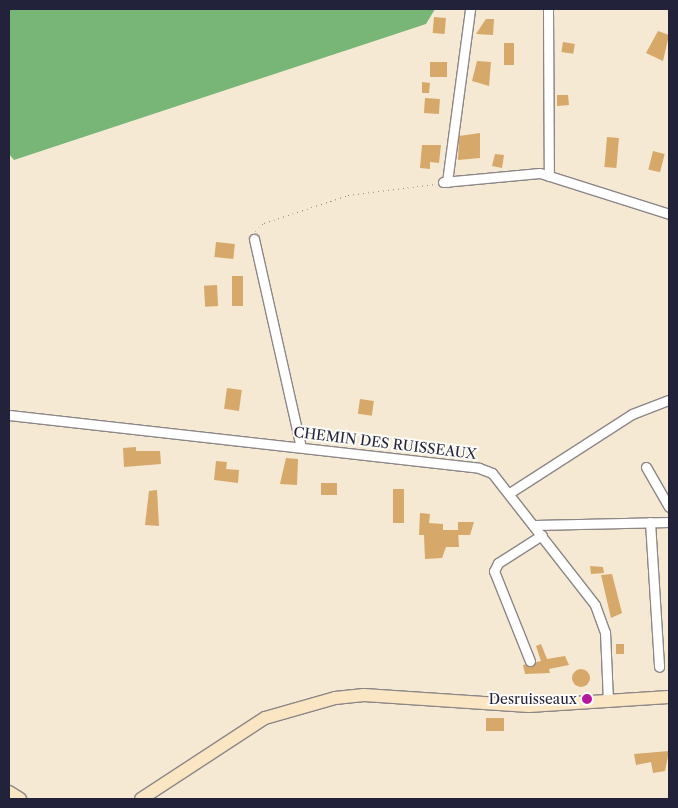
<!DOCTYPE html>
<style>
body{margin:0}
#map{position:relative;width:678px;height:808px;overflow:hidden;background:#f6e9d3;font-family:"Libre Caslon Text",serif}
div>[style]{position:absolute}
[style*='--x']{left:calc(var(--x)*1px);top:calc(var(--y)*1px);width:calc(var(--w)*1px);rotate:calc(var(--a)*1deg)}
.forest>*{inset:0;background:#77b676}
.building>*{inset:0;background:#d6a869;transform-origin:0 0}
.round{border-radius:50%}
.path>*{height:1px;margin-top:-0.5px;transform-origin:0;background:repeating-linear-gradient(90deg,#8c8687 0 1px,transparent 0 5px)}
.roads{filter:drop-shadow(1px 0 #8c8687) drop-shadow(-1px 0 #8c8687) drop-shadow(0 1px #8c8687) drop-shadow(0 -1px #8c8687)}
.street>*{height:9px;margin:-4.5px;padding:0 4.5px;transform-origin:4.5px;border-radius:4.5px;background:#fff}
.secondary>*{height:12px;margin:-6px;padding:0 6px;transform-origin:6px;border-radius:6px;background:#fbe6c3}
.dots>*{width:14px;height:14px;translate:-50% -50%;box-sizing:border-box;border:2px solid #fdfcf7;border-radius:50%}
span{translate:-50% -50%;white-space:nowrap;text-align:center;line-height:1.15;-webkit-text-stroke:4px #fdfcf7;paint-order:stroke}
.street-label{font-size:14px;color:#22223b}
.poi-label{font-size:14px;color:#22223b}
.right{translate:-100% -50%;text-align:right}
.frame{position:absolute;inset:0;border:10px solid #22223b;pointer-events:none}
</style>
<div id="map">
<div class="forest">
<i style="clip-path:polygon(9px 9px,435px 9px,426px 24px,14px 160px,9px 154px)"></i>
</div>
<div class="building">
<i style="left:434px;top:17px;width:12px;height:16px;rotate:5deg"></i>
<i style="clip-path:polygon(486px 19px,494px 19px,493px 35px,476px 34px)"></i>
<i style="clip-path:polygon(658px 31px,669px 35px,663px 61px,646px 53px)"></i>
<i style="left:563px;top:42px;width:12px;height:10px;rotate:9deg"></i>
<i style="left:504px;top:43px;width:10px;height:22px"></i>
<i style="clip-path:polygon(477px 61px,491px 62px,489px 86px,472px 81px)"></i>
<i style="left:447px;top:62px;width:15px;height:17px;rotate:90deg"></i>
<i style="clip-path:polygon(422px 82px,430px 83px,429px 93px,422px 93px)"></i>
<i style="clip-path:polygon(557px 95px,568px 95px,569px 105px,557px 106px)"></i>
<i style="left:425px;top:98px;width:15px;height:15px;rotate:4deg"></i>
<i style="clip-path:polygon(480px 133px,480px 158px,458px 160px,459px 136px)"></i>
<i style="left:607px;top:137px;width:12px;height:30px;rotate:5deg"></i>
<i style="clip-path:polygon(422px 145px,441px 145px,439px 163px,430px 162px,430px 169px,420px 168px)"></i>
<i style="left:653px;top:151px;width:12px;height:19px;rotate:14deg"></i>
<i style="clip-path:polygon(495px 154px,504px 155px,502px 168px,492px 166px)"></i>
<i style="left:216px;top:242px;width:19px;height:15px;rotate:6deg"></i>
<i style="left:232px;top:276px;width:11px;height:30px"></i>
<i style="left:217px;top:285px;width:21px;height:13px;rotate:87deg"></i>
<i style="left:227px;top:388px;width:15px;height:21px;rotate:8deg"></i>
<i style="left:360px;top:399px;width:14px;height:15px;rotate:8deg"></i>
<i style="clip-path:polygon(136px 447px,136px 451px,160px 451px,161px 464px,124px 467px,123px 448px)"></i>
<i style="clip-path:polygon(286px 458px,298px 459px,297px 485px,280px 484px)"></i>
<i style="clip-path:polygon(216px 461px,227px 462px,226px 469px,239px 470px,238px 483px,214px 480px)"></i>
<i style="left:321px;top:483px;width:16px;height:12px"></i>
<i style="left:393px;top:489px;width:11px;height:34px"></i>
<i style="clip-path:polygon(157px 490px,159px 526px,145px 525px,149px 491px)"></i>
<i style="clip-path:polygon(420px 513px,430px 514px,429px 523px,443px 524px,443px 530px,458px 530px,459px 547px,446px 547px,442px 558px,425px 559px,424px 535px,419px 535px)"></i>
<i style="clip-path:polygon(458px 522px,474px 522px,470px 535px,458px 535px)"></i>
<i style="clip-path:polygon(590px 566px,603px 567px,604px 573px,591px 574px)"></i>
<i style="clip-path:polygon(612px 574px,622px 613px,611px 618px,601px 575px)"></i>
<i style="clip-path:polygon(541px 644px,547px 659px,565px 656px,569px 665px,549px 669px,550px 673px,525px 674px,523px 665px,541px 661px,536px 646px)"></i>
<i style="left:616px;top:644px;width:8px;height:10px"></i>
<i class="round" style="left:572px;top:669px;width:18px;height:18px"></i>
<i style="left:486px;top:718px;width:18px;height:13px"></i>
<i style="clip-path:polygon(669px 751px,665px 771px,653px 773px,651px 762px,636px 765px,634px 754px)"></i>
</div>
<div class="path">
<i style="--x:255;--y:231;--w:12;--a:-42"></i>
<i style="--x:264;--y:223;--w:89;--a:-18.4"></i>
<i style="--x:348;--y:195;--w:88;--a:-7.2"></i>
</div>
<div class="roads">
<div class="street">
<i style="--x:548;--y:9;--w:167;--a:89.7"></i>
<i style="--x:443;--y:182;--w:97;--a:-5.3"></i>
<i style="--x:540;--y:173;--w:135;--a:17.6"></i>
<i style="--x:447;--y:182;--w:175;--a:-82.4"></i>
<i style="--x:254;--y:239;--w:213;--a:77.3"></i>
<i style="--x:9;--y:415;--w:473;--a:6.4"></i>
<i style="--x:479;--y:468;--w:14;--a:21"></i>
<i style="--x:492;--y:473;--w:167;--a:52"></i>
<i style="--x:595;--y:605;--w:29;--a:70"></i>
<i style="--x:605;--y:632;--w:70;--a:87.5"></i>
<i style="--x:646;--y:467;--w:46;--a:60.1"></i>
<i style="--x:511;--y:492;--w:144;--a:-32.8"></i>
<i style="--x:632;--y:414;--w:40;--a:-21"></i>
<i style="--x:650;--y:522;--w:145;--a:86.4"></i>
<i style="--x:535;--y:525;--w:134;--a:-1.3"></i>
<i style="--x:530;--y:661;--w:97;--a:-111.8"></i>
<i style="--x:494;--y:571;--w:9;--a:-63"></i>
<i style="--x:498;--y:563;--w:52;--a:-32.5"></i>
</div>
<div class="secondary">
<i style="--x:9;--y:792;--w:13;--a:32"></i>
<i style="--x:141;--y:799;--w:148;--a:-33.2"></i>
<i style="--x:265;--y:718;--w:73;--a:-15.9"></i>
<i style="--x:335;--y:698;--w:29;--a:-6"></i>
<i style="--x:364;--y:695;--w:165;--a:3.8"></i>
<i style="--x:529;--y:706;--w:140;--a:-3.7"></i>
</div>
</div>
<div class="dots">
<i style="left:587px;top:699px;background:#b5179e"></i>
</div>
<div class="street-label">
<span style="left:385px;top:443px;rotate:7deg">CHEMIN DES RUISSEAUX</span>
</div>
<div class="poi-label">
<span class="right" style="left:577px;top:699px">Desruisseaux</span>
</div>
<div class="frame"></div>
</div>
